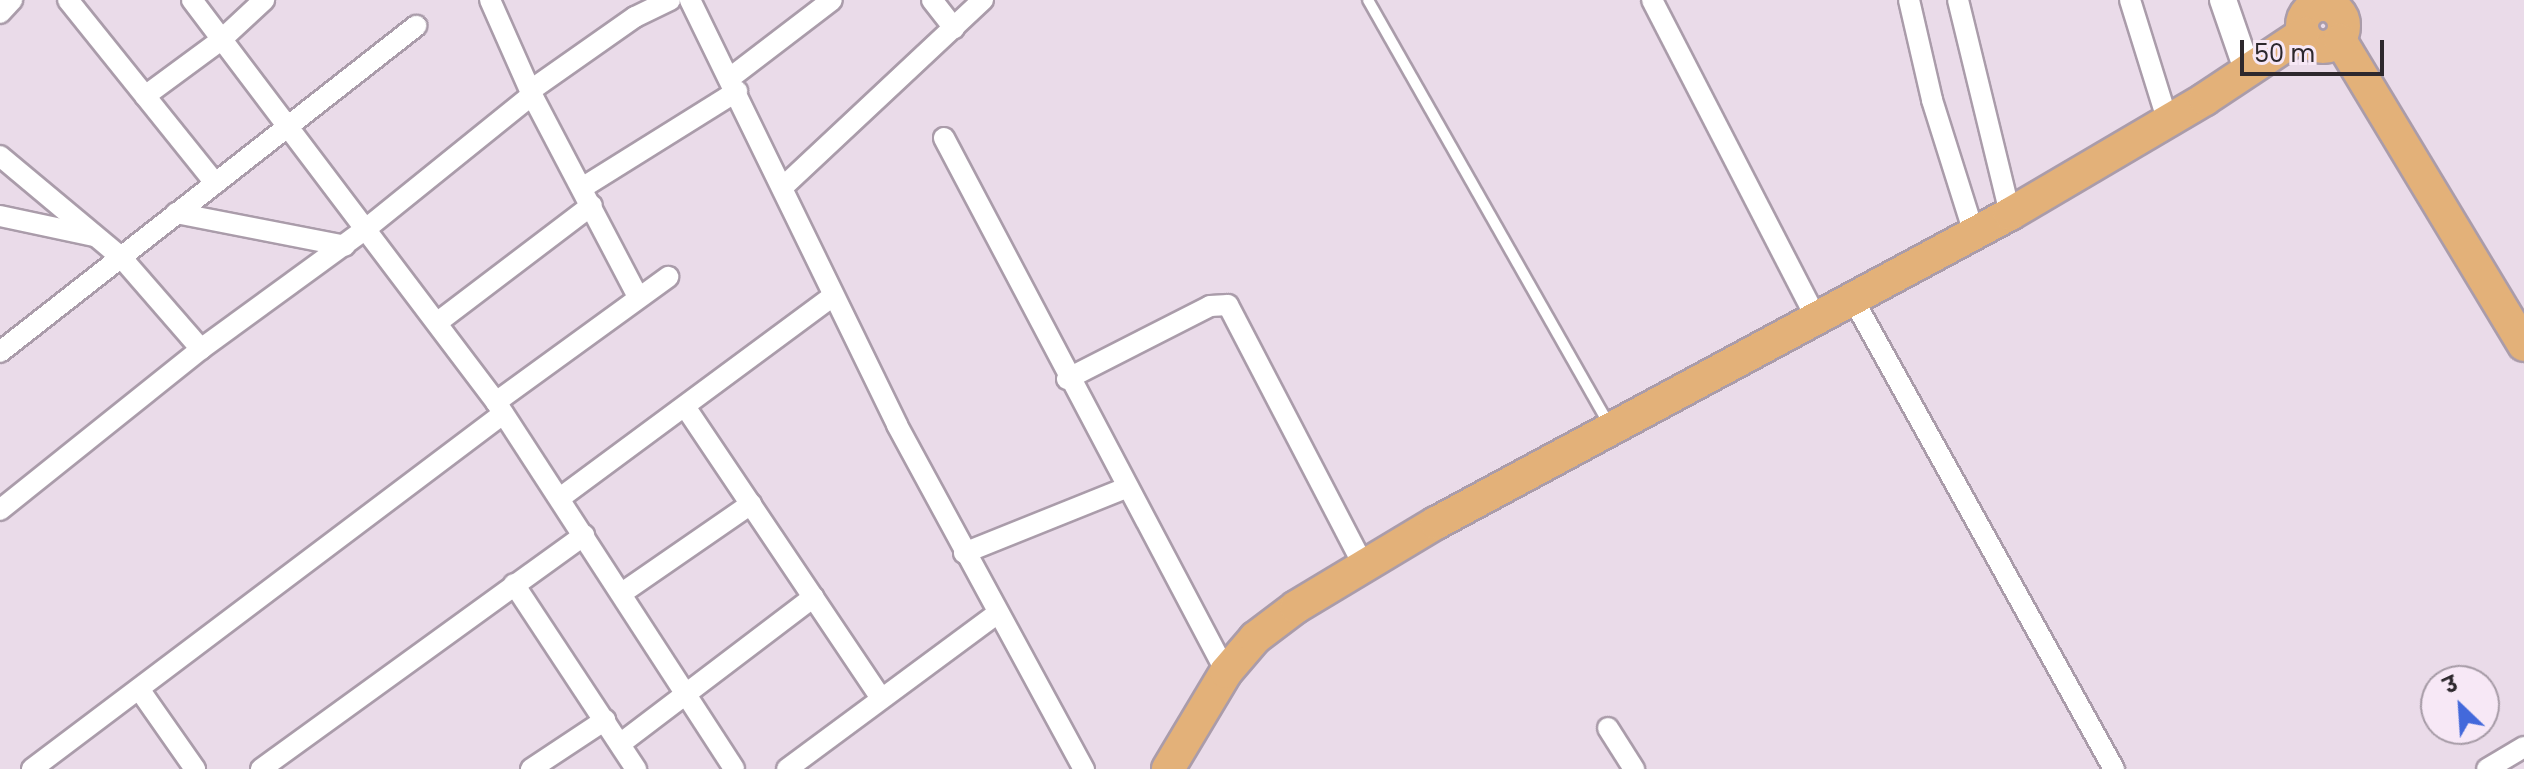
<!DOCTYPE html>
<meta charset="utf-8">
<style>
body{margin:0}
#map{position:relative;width:2524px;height:769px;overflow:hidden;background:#eadbe9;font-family:Poppins,"Noto Sans Devanagari",sans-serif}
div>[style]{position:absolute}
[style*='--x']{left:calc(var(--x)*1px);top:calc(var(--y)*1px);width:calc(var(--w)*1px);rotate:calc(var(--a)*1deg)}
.roads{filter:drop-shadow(2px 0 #aa9caa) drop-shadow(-2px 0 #aa9caa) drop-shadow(0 2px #aa9caa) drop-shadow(0 -2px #aa9caa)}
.service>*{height:10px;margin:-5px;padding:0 5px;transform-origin:5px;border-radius:5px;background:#fff}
.minor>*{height:20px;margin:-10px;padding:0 10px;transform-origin:10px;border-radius:10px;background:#fff}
.tertiary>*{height:26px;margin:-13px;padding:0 13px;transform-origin:13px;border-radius:13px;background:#fff}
.primary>*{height:32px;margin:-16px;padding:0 16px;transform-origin:16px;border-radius:16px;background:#e3b179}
.primary>.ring{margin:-16px;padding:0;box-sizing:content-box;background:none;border:32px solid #e3b179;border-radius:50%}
span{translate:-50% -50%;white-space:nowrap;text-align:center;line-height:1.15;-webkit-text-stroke:7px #f7e8f6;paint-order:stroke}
.north{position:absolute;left:2420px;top:665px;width:80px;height:80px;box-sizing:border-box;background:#f7e8f6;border:2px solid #a69ba6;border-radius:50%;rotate:335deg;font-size:22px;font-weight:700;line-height:32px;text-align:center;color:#2d282d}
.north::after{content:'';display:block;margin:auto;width:28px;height:36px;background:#4369db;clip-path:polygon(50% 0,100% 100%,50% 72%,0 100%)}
.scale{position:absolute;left:2240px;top:40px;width:144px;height:36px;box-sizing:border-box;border:4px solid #2d282d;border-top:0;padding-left:10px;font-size:24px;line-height:28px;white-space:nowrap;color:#2d282d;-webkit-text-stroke:6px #f7e8f6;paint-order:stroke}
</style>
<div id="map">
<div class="roads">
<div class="service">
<i style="--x:1368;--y:0;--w:488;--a:60.4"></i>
</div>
<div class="minor">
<i style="--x:68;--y:0;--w:235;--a:51.2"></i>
<i style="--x:192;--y:0;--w:504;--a:52.9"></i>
<i style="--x:496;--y:402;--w:437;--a:57"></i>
<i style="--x:490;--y:0;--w:104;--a:66.1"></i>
<i style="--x:532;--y:95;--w:228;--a:62.3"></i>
<i style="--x:690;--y:0;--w:473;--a:64"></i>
<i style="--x:897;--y:425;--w:392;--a:61.5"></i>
<i style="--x:932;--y:0;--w:36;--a:52"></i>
<i style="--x:1652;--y:0;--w:359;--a:62.7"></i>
<i style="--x:1909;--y:0;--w:103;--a:77"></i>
<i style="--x:1932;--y:100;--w:139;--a:72.5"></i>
<i style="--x:1958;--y:0;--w:220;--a:76.3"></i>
<i style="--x:2130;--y:0;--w:128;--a:72.7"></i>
<i style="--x:0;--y:13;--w:18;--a:-47"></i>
<i style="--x:730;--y:78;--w:128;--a:-37.4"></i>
<i style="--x:145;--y:96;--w:94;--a:-36.4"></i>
<i style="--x:221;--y:40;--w:59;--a:-42.9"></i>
<i style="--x:944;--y:138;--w:604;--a:62.16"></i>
<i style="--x:0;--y:156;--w:158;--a:39.9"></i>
<i style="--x:121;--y:257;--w:122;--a:49"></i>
<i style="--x:783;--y:187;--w:274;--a:-43.1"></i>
<i style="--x:582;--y:188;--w:183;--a:-32"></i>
<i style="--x:176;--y:213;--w:172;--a:11"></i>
<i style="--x:0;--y:216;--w:96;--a:12"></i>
<i style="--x:1853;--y:299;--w:538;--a:60.96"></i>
<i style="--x:438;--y:322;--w:193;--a:-37.2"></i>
<i style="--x:0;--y:352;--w:529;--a:-38.08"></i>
<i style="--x:1067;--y:379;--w:161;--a:-27"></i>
<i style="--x:1210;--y:306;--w:18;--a:-3"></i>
<i style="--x:1228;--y:305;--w:292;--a:62.5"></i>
<i style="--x:496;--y:402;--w:213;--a:-36"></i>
<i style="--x:686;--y:408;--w:348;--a:56.1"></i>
<i style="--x:560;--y:498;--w:340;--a:-36.5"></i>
<i style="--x:0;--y:510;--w:258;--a:-38.7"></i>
<i style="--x:201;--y:349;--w:205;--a:-36.1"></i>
<i style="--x:367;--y:228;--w:212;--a:-38.9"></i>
<i style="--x:532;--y:95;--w:5;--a:-101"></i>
<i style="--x:531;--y:90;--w:127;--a:-35.1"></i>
<i style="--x:635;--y:17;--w:39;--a:-26"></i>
<i style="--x:964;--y:553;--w:175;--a:-21.9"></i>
<i style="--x:514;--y:584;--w:222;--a:56.6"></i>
<i style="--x:622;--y:593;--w:157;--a:-34.6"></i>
<i style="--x:139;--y:689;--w:98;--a:55"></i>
<i style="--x:1608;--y:728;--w:49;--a:57.6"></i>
<i style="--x:620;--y:744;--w:243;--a:-37.2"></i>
<i style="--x:32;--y:769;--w:590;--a:-37.01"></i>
<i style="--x:261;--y:769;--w:399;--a:-35.9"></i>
<i style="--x:531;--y:769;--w:89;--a:-33.5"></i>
<i style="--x:787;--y:769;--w:262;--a:-36.5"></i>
<i style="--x:2487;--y:769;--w:43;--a:-30.7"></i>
</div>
<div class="tertiary">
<i style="--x:2223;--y:0;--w:76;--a:70.9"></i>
</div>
<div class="primary">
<i class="ring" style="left:2302px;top:5px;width:10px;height:10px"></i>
<i style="--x:2340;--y:40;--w:356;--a:58.9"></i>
<i style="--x:1168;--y:769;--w:113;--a:-59.1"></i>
<i style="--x:1226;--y:672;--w:45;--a:-49.5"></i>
<i style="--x:1255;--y:638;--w:51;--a:-37.1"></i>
<i style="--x:1296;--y:607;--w:163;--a:-31"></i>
<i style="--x:1436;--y:523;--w:652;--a:-28.29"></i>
<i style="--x:2010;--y:214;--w:226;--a:-30.5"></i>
<i style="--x:2205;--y:99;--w:118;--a:-33.6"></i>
</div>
</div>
<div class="north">उ</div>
<div class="scale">50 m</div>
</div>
